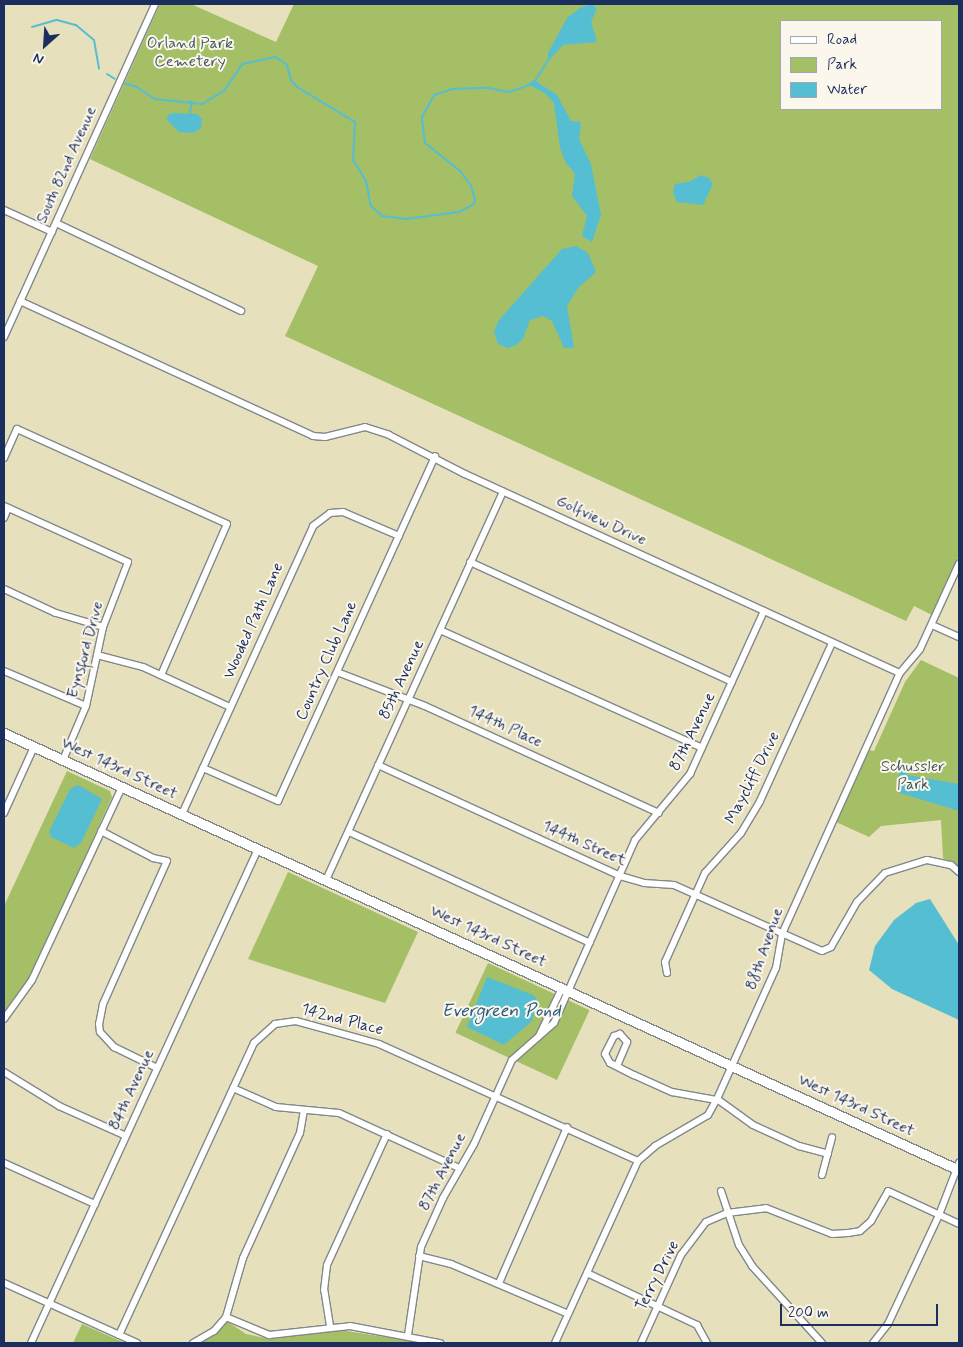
<!DOCTYPE html>
<style>
body{margin:0}
#map{position:relative;width:963px;height:1347px;overflow:hidden;background:#e6e0bc;font-family:Mynerve,sans-serif}
div>[style]{position:absolute}
[style*='--x']{left:calc(var(--x)*1px);top:calc(var(--y)*1px);width:calc(var(--w)*1px);rotate:calc(var(--a)*1deg)}
.green>*{inset:0;background:#a4bf66;transform-origin:0 0}
.water>*{inset:0;background:#55bed2}
.stream>*{height:2px;margin:-1px;padding:0 1px;transform-origin:1px;border-radius:1px;background:#55bed2}
.roads{filter:drop-shadow(1px 0 #80888d) drop-shadow(-1px 0 #80888d) drop-shadow(0 1px #80888d) drop-shadow(0 -1px #80888d)}
.street>*{height:6px;margin:-3px;padding:0 3px;transform-origin:3px;border-radius:3px;background:#fff}
.secondary>*{height:9px;margin:-4.5px;padding:0 4.5px;transform-origin:4.5px;border-radius:4.5px;background:#fff}
span{translate:-50% -50%;white-space:nowrap;text-align:center;line-height:1.15;-webkit-text-stroke:4px #fbf7ec;paint-order:stroke}
.park-label{font-size:16px;color:#445a60}
.street-label{font-size:16px;color:#1b2f5e}
.water-label{font-size:18px;color:#2c5a81;font-style:italic}
.frame{position:absolute;inset:0;border:5px solid #1b2f5e;pointer-events:none}
.legend{position:absolute;left:780px;top:20px;width:162px;height:90px;box-sizing:border-box;background:#fbf7ec;border:1px solid #a1a7b3;margin:0;padding:6px 9px;list-style:none;font-size:15px;color:#1b2f5e}
.legend li{display:flex;align-items:center;gap:10px;height:25px}
.legend b{width:25px;border:1px solid #a1a7b3}
.north{position:absolute;left:20px;top:20px;width:50px;height:50px;-webkit-text-stroke:4px #fbf7ec;paint-order:stroke;rotate:206deg;font-size:14px;font-weight:700;line-height:20px;text-align:center;color:#1b2f5e}
.north::after{content:'';display:block;margin:auto;width:18px;height:22px;background:#1b2f5e;clip-path:polygon(50% 0,100% 100%,50% 72%,0 100%)}
.scale{position:absolute;left:780px;top:1304px;width:158px;height:22px;box-sizing:border-box;border:2px solid #1b2f5e;border-top:0;padding-left:6px;font-size:15px;line-height:18px;white-space:nowrap;color:#1b2f5e;-webkit-text-stroke:4px #fbf7ec;paint-order:stroke}
</style>
<div id="map">
<div class="green">
<i style="clip-path:polygon(evenodd,160px 4px,191px 4px,276px 42px,294px 4px,959px 4px,959px 555px,932px 615px,914px 606px,906px 621px,285px 336px,318px 266px,90px 159px,160px 4px,782px 21px,942px 21px,942px 109px,782px 109px,782px 21px)"></i>
<i style="clip-path:polygon(921px 660px,959px 678px,959px 868px,943px 858px,941px 820px,881px 826px,869px 837px,836px 822px,869px 750px,874px 751px,905px 682px)"></i>
<i style="clip-path:polygon(67px 771px,110px 791px,112px 797px,30px 979px,4px 1015px,4px 906px)"></i>
<i style="clip-path:polygon(288px 872px,418px 932px,385px 1003px,248px 959px)"></i>
<i style="left:488px;top:963px;width:112px;height:77px;rotate:25deg"></i>
<i style="clip-path:polygon(228px 1322px,246px 1334px,270px 1339px,340px 1330px,424px 1343px,201px 1343px)"></i>
<i style="clip-path:polygon(82px 1324px,125px 1343px,126px 1343px,73px 1343px)"></i>
</div>
<div class="water">
<i style="clip-path:polygon(592px 4px,597px 9px,591px 21px,597px 42px,563px 45px,548px 61px,548px 53px,567px 18px,580px 8px)"></i>
<i style="clip-path:polygon(534px 80px,557px 95px,571px 121px,581px 122px,579px 139px,591px 164px,601px 215px,592px 242px,582px 236px,587px 216px,572px 196px,575px 174px,566px 163px,560px 148px,554px 103px,545px 93px,528px 84px)"></i>
<i style="clip-path:polygon(173px 113px,197px 114px,202px 119px,201px 128px,193px 133px,179px 132px,167px 120px,168px 115px)"></i>
<i style="clip-path:polygon(701px 175px,709px 178px,713px 184px,703px 205px,677px 202px,673px 193px,675px 184px,689px 182px)"></i>
<i style="clip-path:polygon(576px 246px,588px 253px,596px 272px,578px 288px,567px 306px,574px 348px,564px 348px,552px 321px,543px 316px,530px 320px,523px 339px,516px 345px,508px 348px,498px 344px,494px 331px,499px 320px,562px 249px)"></i>
<i style="clip-path:polygon(900px 764px,907px 775px,959px 784px,959px 811px,900px 793px,897px 790px)"></i>
<i style="clip-path:polygon(78px 785px,102px 799px,81px 843px,74px 848px,51px 837px,49px 832px,70px 789px)"></i>
<i style="clip-path:polygon(930px 899px,959px 945px,959px 1020px,892px 989px,869px 970px,875px 946px,894px 920px,916px 903px)"></i>
<i style="clip-path:polygon(487px 977px,533px 995px,539px 1002px,531px 1022px,504px 1045px,467px 1027px)"></i>
</div>
<div class="stream">
<i style="--x:652;--y:4;--w:8;--a:0"></i>
<i style="--x:32;--y:27;--w:26;--a:-16"></i>
<i style="--x:57;--y:20;--w:20;--a:15"></i>
<i style="--x:76;--y:25;--w:23;--a:40"></i>
<i style="--x:94;--y:40;--w:29;--a:80"></i>
<i style="--x:107;--y:74;--w:9;--a:32"></i>
<i style="--x:535;--y:81;--w:25;--a:-58"></i>
<i style="--x:123;--y:83;--w:15;--a:16"></i>
<i style="--x:137;--y:87;--w:22;--a:34"></i>
<i style="--x:155;--y:99;--w:47;--a:6.1"></i>
<i style="--x:202;--y:104;--w:26;--a:-31"></i>
<i style="--x:224;--y:91;--w:32;--a:-56"></i>
<i style="--x:242;--y:64;--w:35;--a:-12"></i>
<i style="--x:276;--y:57;--w:14;--a:36"></i>
<i style="--x:287;--y:65;--w:16;--a:75"></i>
<i style="--x:291;--y:80;--w:9;--a:49"></i>
<i style="--x:297;--y:87;--w:68;--a:31.1"></i>
<i style="--x:355;--y:122;--w:38;--a:93"></i>
<i style="--x:353;--y:160;--w:25;--a:58"></i>
<i style="--x:366;--y:181;--w:25;--a:79"></i>
<i style="--x:371;--y:206;--w:15;--a:42"></i>
<i style="--x:382;--y:216;--w:24;--a:7"></i>
<i style="--x:406;--y:219;--w:53;--a:-7.5"></i>
<i style="--x:459;--y:212;--w:17;--a:-28"></i>
<i style="--x:474;--y:204;--w:4;--a:-76"></i>
<i style="--x:475;--y:200;--w:15;--a:-106"></i>
<i style="--x:471;--y:186;--w:19;--a:-126"></i>
<i style="--x:460;--y:171;--w:45;--a:-141.3"></i>
<i style="--x:425;--y:143;--w:26;--a:-97"></i>
<i style="--x:422;--y:117;--w:25;--a:-61"></i>
<i style="--x:434;--y:95;--w:19;--a:-18"></i>
<i style="--x:452;--y:89;--w:36;--a:-2"></i>
<i style="--x:488;--y:88;--w:21;--a:11"></i>
<i style="--x:509;--y:92;--w:21;--a:-19"></i>
<i style="--x:190;--y:113;--w:12;--a:-81"></i>
</div>
<div class="roads">
<div class="street">
<i style="--x:4;--y:210;--w:53;--a:24.6"></i>
<i style="--x:56;--y:223;--w:205;--a:25.4"></i>
<i style="--x:20;--y:301;--w:323;--a:24.7"></i>
<i style="--x:313;--y:436;--w:12;--a:5"></i>
<i style="--x:325;--y:437;--w:41;--a:-14"></i>
<i style="--x:365;--y:427;--w:25;--a:18"></i>
<i style="--x:389;--y:435;--w:85;--a:27.2"></i>
<i style="--x:465;--y:474;--w:478;--a:24.6"></i>
<i style="--x:4;--y:337;--w:366;--a:-65.6"></i>
<i style="--x:4;--y:458;--w:32;--a:-66"></i>
<i style="--x:17;--y:429;--w:230;--a:24.3"></i>
<i style="--x:227;--y:524;--w:165;--a:113.6"></i>
<i style="--x:4;--y:506;--w:136;--a:24.3"></i>
<i style="--x:128;--y:562;--w:70;--a:111"></i>
<i style="--x:103;--y:627;--w:81;--a:102.1"></i>
<i style="--x:86;--y:706;--w:59;--a:113.1"></i>
<i style="--x:4;--y:518;--w:11;--a:-68"></i>
<i style="--x:470;--y:562;--w:288;--a:24.6"></i>
<i style="--x:4;--y:589;--w:57;--a:24.8"></i>
<i style="--x:56;--y:613;--w:49;--a:16.6"></i>
<i style="--x:932;--y:625;--w:30;--a:24"></i>
<i style="--x:440;--y:630;--w:287;--a:24.2"></i>
<i style="--x:97;--y:655;--w:48;--a:14.6"></i>
<i style="--x:143;--y:667;--w:96;--a:24.7"></i>
<i style="--x:4;--y:671;--w:89;--a:23.1"></i>
<i style="--x:337;--y:672;--w:94;--a:21.1"></i>
<i style="--x:425;--y:706;--w:257;--a:24.6"></i>
<i style="--x:378;--y:765;--w:266;--a:24.6"></i>
<i style="--x:620;--y:876;--w:25;--a:16"></i>
<i style="--x:644;--y:883;--w:30;--a:4"></i>
<i style="--x:674;--y:885;--w:162;--a:24"></i>
<i style="--x:822;--y:951;--w:10;--a:-24"></i>
<i style="--x:831;--y:947;--w:52;--a:-60"></i>
<i style="--x:857;--y:902;--w:40;--a:-46"></i>
<i style="--x:885;--y:873;--w:44;--a:-17.2"></i>
<i style="--x:927;--y:860;--w:25;--a:12"></i>
<i style="--x:951;--y:865;--w:11;--a:41"></i>
<i style="--x:203;--y:768;--w:82;--a:23.7"></i>
<i style="--x:278;--y:801;--w:379;--a:-65.5"></i>
<i style="--x:4;--y:813;--w:72;--a:-65.6"></i>
<i style="--x:182;--y:814;--w:316;--a:-65.5"></i>
<i style="--x:313;--y:526;--w:21;--a:-37"></i>
<i style="--x:330;--y:513;--w:13;--a:-4"></i>
<i style="--x:343;--y:512;--w:61;--a:23.2"></i>
<i style="--x:101;--y:831;--w:59;--a:27.4"></i>
<i style="--x:153;--y:858;--w:14;--a:12"></i>
<i style="--x:167;--y:861;--w:157;--a:114.1"></i>
<i style="--x:103;--y:1004;--w:20;--a:101"></i>
<i style="--x:99;--y:1024;--w:8;--a:83"></i>
<i style="--x:100;--y:1032;--w:21;--a:47"></i>
<i style="--x:114;--y:1047;--w:48;--a:26"></i>
<i style="--x:349;--y:832;--w:265;--a:24.7"></i>
<i style="--x:326;--y:880;--w:427;--a:-65.5"></i>
<i style="--x:667;--y:973;--w:11;--a:-100"></i>
<i style="--x:665;--y:962;--w:98;--a:-65.8"></i>
<i style="--x:705;--y:873;--w:54;--a:-48"></i>
<i style="--x:741;--y:833;--w:37;--a:-59"></i>
<i style="--x:760;--y:801;--w:174;--a:-65.5"></i>
<i style="--x:4;--y:1019;--w:48;--a:-54.3"></i>
<i style="--x:32;--y:980;--w:213;--a:-65"></i>
<i style="--x:539;--y:1036;--w:53;--a:-64.4"></i>
<i style="--x:617;--y:1066;--w:26;--a:-67"></i>
<i style="--x:627;--y:1042;--w:11;--a:-131"></i>
<i style="--x:620;--y:1034;--w:6;--a:162"></i>
<i style="--x:614;--y:1036;--w:20;--a:117"></i>
<i style="--x:605;--y:1054;--w:10;--a:61"></i>
<i style="--x:610;--y:1063;--w:27;--a:27"></i>
<i style="--x:634;--y:1075;--w:42;--a:24.1"></i>
<i style="--x:672;--y:1092;--w:45;--a:10.3"></i>
<i style="--x:4;--y:1072;--w:65;--a:31.7"></i>
<i style="--x:59;--y:1106;--w:73;--a:24.1"></i>
<i style="--x:233;--y:1088;--w:47;--a:23.8"></i>
<i style="--x:276;--y:1107;--w:63;--a:5.4"></i>
<i style="--x:339;--y:1113;--w:132;--a:24.6"></i>
<i style="--x:717;--y:1099;--w:44;--a:35.8"></i>
<i style="--x:753;--y:1125;--w:51;--a:24.5"></i>
<i style="--x:799;--y:1146;--w:30;--a:15"></i>
<i style="--x:4;--y:1163;--w:100;--a:24.3"></i>
<i style="--x:822;--y:1175;--w:39;--a:-75"></i>
<i style="--x:721;--y:1191;--w:57;--a:71.6"></i>
<i style="--x:739;--y:1245;--w:25;--a:58"></i>
<i style="--x:752;--y:1266;--w:104;--a:47.7"></i>
<i style="--x:419;--y:1256;--w:33;--a:14"></i>
<i style="--x:451;--y:1264;--w:127;--a:23.1"></i>
<i style="--x:587;--y:1273;--w:122;--a:25.3"></i>
<i style="--x:697;--y:1325;--w:21;--a:61"></i>
<i style="--x:4;--y:1283;--w:146;--a:24.3"></i>
<i style="--x:499;--y:1283;--w:170;--a:-66.4"></i>
<i style="--x:226;--y:1317;--w:47;--a:22.7"></i>
<i style="--x:269;--y:1335;--w:81;--a:-6.3"></i>
<i style="--x:350;--y:1326;--w:92;--a:10.7"></i>
<i style="--x:330;--y:1326;--w:36;--a:-99"></i>
<i style="--x:324;--y:1290;--w:25;--a:-83"></i>
<i style="--x:327;--y:1265;--w:144;--a:-65.4"></i>
<i style="--x:119;--y:1335;--w:322;--a:-65.2"></i>
<i style="--x:254;--y:1043;--w:28;--a:-42"></i>
<i style="--x:275;--y:1024;--w:21;--a:-8"></i>
<i style="--x:296;--y:1021;--w:86;--a:15.5"></i>
<i style="--x:379;--y:1044;--w:284;--a:24.3"></i>
<i style="--x:408;--y:1335;--w:89;--a:-81.6"></i>
<i style="--x:421;--y:1247;--w:54;--a:-65.8"></i>
<i style="--x:443;--y:1198;--w:62;--a:-60.1"></i>
<i style="--x:474;--y:1144;--w:92;--a:-65.7"></i>
<i style="--x:512;--y:1060;--w:56;--a:-41.4"></i>
<i style="--x:554;--y:1023;--w:200;--a:-66.1"></i>
<i style="--x:635;--y:840;--w:86;--a:-50.2"></i>
<i style="--x:690;--y:774;--w:179;--a:-65.6"></i>
<i style="--x:31;--y:1343;--w:544;--a:-65.32"></i>
<i style="--x:193;--y:1343;--w:24;--a:-30"></i>
<i style="--x:214;--y:1331;--w:18;--a:-49"></i>
<i style="--x:226;--y:1317;--w:61;--a:-73.9"></i>
<i style="--x:243;--y:1258;--w:137;--a:-65.5"></i>
<i style="--x:300;--y:1133;--w:23;--a:-80"></i>
<i style="--x:555;--y:1343;--w:200;--a:-65.5"></i>
<i style="--x:638;--y:1161;--w:23;--a:-41"></i>
<i style="--x:655;--y:1146;--w:61;--a:-30.3"></i>
<i style="--x:708;--y:1115;--w:18;--a:-61"></i>
<i style="--x:717;--y:1099;--w:144;--a:-65.8"></i>
<i style="--x:776;--y:968;--w:35;--a:-80"></i>
<i style="--x:782;--y:934;--w:286;--a:-65.7"></i>
<i style="--x:900;--y:673;--w:31;--a:-50"></i>
<i style="--x:920;--y:649;--w:94;--a:-65.4"></i>
<i style="--x:641;--y:1343;--w:97;--a:-65.6"></i>
<i style="--x:681;--y:1255;--w:41;--a:-52.9"></i>
<i style="--x:706;--y:1222;--w:23;--a:-23"></i>
<i style="--x:727;--y:1213;--w:39;--a:-7"></i>
<i style="--x:766;--y:1208;--w:71;--a:21.5"></i>
<i style="--x:832;--y:1234;--w:16;--a:-4"></i>
<i style="--x:848;--y:1233;--w:12;--a:-9"></i>
<i style="--x:860;--y:1231;--w:15;--a:-42"></i>
<i style="--x:871;--y:1221;--w:34;--a:-60"></i>
<i style="--x:888;--y:1191;--w:78;--a:24.9"></i>
<i style="--x:873;--y:1343;--w:24;--a:-52"></i>
<i style="--x:888;--y:1324;--w:120;--a:-64.9"></i>
<i style="--x:939;--y:1215;--w:56;--a:-69"></i>
</div>
<div class="secondary">
<i style="--x:4;--y:733;--w:1050;--a:24.59"></i>
</div>
</div>
<div class="park-label">
<span style="left:190px;top:53px">Orland Park<br>Cemetery</span>
<span style="left:913px;top:776px">Schussler<br>Park</span>
</div>
<div class="street-label">
<span style="left:67px;top:165px;rotate:-66deg">South 82nd Avenue</span>
<span style="left:601px;top:521px;rotate:25deg">Golfview Drive</span>
<span style="left:254px;top:621px;rotate:-66deg">Wooded Path Lane</span>
<span style="left:86px;top:650px;rotate:-75deg">Eynsford Drive</span>
<span style="left:327px;top:661px;rotate:-66deg">Country Club Lane</span>
<span style="left:402px;top:680px;rotate:-65deg">85th Avenue</span>
<span style="left:505px;top:727px;rotate:25deg">144th Place</span>
<span style="left:693px;top:732px;rotate:-64deg">87th Avenue</span>
<span style="left:119px;top:769px;rotate:25deg">West 143rd Street</span>
<span style="left:753px;top:778px;rotate:-63deg">Maycliff Drive</span>
<span style="left:584px;top:844px;rotate:24deg">144th Street</span>
<span style="left:488px;top:937px;rotate:25deg">West 143rd Street</span>
<span style="left:765px;top:949px;rotate:-71deg">88th Avenue</span>
<span style="left:342px;top:1020px;rotate:15deg">142nd Place</span>
<span style="left:132px;top:1090px;rotate:-65deg">84th Avenue</span>
<span style="left:856px;top:1106px;rotate:25deg">West 143rd Street</span>
<span style="left:443px;top:1172px;rotate:-63deg">87th Avenue</span>
<span style="left:658px;top:1276px;rotate:-63deg">Terry Drive</span>
</div>
<div class="water-label">
<span style="left:501px;top:1011px">Evergreen Pond</span>
</div>
<div class="frame"></div>
<ul class="legend">
<li><b style="height:6px;background:#fff"></b>Road</li>
<li><b style="height:14px;background:#a4bf66"></b>Park</li>
<li><b style="height:14px;background:#55bed2"></b>Water</li>
</ul>
<div class="north">N</div>
<div class="scale">200 m</div>
</div>
